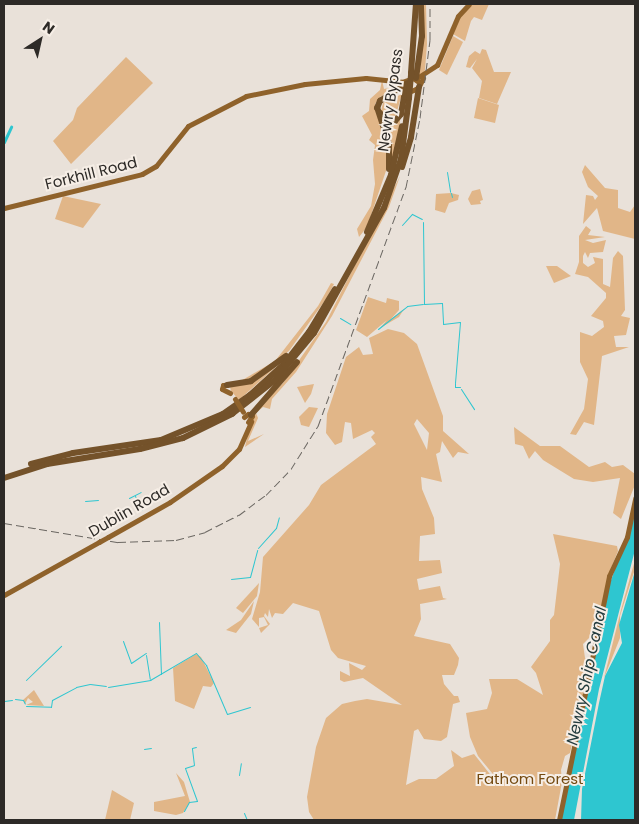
<!DOCTYPE html>
<style>
body{margin:0}
#map{position:relative;width:639px;height:824px;overflow:hidden;background:#e9e1d9;font-family:Poppins,sans-serif}
div>[style]{position:absolute}
[style*='--x']{left:calc(var(--x)*1px);top:calc(var(--y)*1px);width:calc(var(--w)*1px);rotate:calc(var(--a)*1deg)}
.green>*{inset:0;background:#e1b688}
.water>*{inset:0;background:#2ec6d0}
.stream>*{height:1px;margin:-0.5px;padding:0 0.5px;transform-origin:0.5px;border-radius:0.5px;background:#2ec6d0}
.river>*{height:3px;margin:-1.5px;padding:0 1.5px;transform-origin:1.5px;border-radius:1.5px;background:#2ec6d0}
.major>*{height:5px;margin:-2.5px;padding:0 2.5px;transform-origin:2.5px;border-radius:2.5px;background:#8f622b}
.highway>*{height:6px;margin:-3px;padding:0 3px;transform-origin:3px;border-radius:3px;background:#74522a}
.rail>*{height:1px;margin-top:-0.5px;transform-origin:0;background:repeating-linear-gradient(90deg,#6b6762 0 8px,transparent 0 12px)}
.major-bridge>*{height:5px;margin:-2.5px;padding:0 2.5px;transform-origin:2.5px;border-radius:2.5px;background:#8f622b}
.highway-bridge>*{height:6px;margin:-3px;padding:0 3px;transform-origin:3px;border-radius:3px;background:#74522a}
span{translate:-50% -50%;white-space:nowrap;text-align:center;line-height:1.15;-webkit-text-stroke:4px #f6eee6;paint-order:stroke}
.street-label{font-size:15px;color:#2d2a27}
.park-label{font-size:15px;color:#744a10}
.water-label{font-size:16px;color:#243c3e;font-style:italic}
.frame{position:absolute;inset:0;border:5px solid #2d2a27;pointer-events:none}
.north{position:absolute;left:15px;top:15px;width:50px;height:50px;-webkit-text-stroke:4px #f6eee6;paint-order:stroke;rotate:35deg;font-size:14px;font-weight:700;line-height:20px;text-align:center;color:#2d2a27}
.north::after{content:'';display:block;margin:auto;width:18px;height:22px;background:#2d2a27;clip-path:polygon(50% 0,100% 100%,50% 72%,0 100%)}
</style>
<div id="map">
<div class="green">
<i style="clip-path:polygon(423px 4px,426px 4px,427px 44px,425px 70px,420px 77px,417px 72px)"></i>
<i style="clip-path:polygon(472px 4px,489px 4px,482px 20px,474px 17px,471px 21px,465px 41px,453px 34px,459px 18px)"></i>
<i style="clip-path:polygon(453px 36px,463px 42px,447px 75px,439px 70px)"></i>
<i style="clip-path:polygon(482px 49px,486px 50px,494px 72px,511px 72px,497px 104px,479px 98px,482px 81px,472px 68px,477px 59px,470px 68px,466px 67px,469px 56px,475px 51px,480px 54px)"></i>
<i style="clip-path:polygon(126px 57px,153px 83px,71px 164px,53px 141px,73px 120px,77px 108px)"></i>
<i style="clip-path:polygon(382px 80px,384px 89px,393px 87px,386px 81px,393px 82px,397px 88px,380px 97px,375px 104px,388px 146px,388px 165px,367px 227px,359px 237px,357px 229px,371px 206px,375px 184px,373px 160px,375px 145px,369px 140px,372px 135px,362px 116px,369px 111px,370px 99px,380px 90px)"></i>
<i style="clip-path:polygon(402px 94px,395px 118px,384px 116px,381px 111px,383px 103px)"></i>
<i style="clip-path:polygon(478px 98px,499px 105px,495px 123px,474px 118px)"></i>
<i style="clip-path:polygon(400px 119px,400px 125px,391px 168px,392px 147px,386px 125px)"></i>
<i style="clip-path:polygon(585px 165px,605px 188px,618px 190px,618px 208px,630px 212px,635px 205px,635px 239px,603px 231px,597px 208px,583px 224px,586px 195px,593px 196px,595px 200px,598px 196px,588px 187px,582px 172px)"></i>
<i style="clip-path:polygon(400px 176px,389px 207px,332px 316px,296px 372px,272px 399px,270px 409px,263px 407px,256px 413px,258px 418px,248px 441px,264px 434px,245px 447px,253px 413px,283px 383px,326px 322px)"></i>
<i style="clip-path:polygon(480px 189px,483px 200px,480px 201px,481px 204px,471px 205px,468px 199px,472px 191px)"></i>
<i style="clip-path:polygon(436px 194px,451px 193px,459px 195px,458px 200px,449px 203px,445px 213px,435px 210px)"></i>
<i style="clip-path:polygon(63px 196px,101px 204px,83px 228px,55px 219px)"></i>
<i style="clip-path:polygon(586px 226px,591px 230px,588px 235px,605px 237px,585px 240px,593px 243px,606px 240px,603px 252px,590px 253px,588px 258px,585px 252px,583px 256px,583px 263px,588px 267px,595px 263px,593px 257px,603px 259px,603px 284px,610px 287px,613px 258px,618px 251px,623px 256px,625px 310px,621px 316px,630px 318px,626px 335px,614px 336px,616px 347px,629px 347px,602px 356px,594px 425px,584px 422px,576px 435px,570px 434px,584px 409px,588px 379px,580px 362px,580px 332px,592px 336px,604px 327px,603px 321px,591px 316px,606px 298px,606px 293px,588px 277px,575px 274px,579px 262px,579px 236px)"></i>
<i style="clip-path:polygon(546px 266px,557px 266px,571px 276px,554px 283px)"></i>
<i style="clip-path:polygon(331px 283px,334px 284px,326px 299px,289px 351px,262px 373px,234px 385px,275px 361px,318px 306px)"></i>
<i style="clip-path:polygon(368px 297px,386px 303px,387px 298px,399px 301px,399px 310px,391px 319px,404px 309px,399px 317px,380px 328px,387px 320px,367px 337px,356px 330px)"></i>
<i style="clip-path:polygon(evenodd,388px 329px,404px 333px,417px 344px,443px 416px,443px 431px,469px 454px,458px 452px,453px 458px,442px 441px,440px 452px,436px 454px,442px 482px,421px 477px,422px 489px,434px 518px,435px 534px,420px 536px,419px 561px,440px 560px,442px 573px,417px 579px,419px 590px,440px 586px,443px 598px,447px 599px,420px 604px,421px 619px,414px 636px,450px 644px,459px 658px,458px 665px,454px 675px,442px 675px,444px 684px,454px 696px,458px 696px,460px 702px,453px 704px,447px 737px,441px 741px,424px 739px,418px 729px,414px 731px,406px 785px,419px 779px,436px 779px,454px 766px,451px 750px,462px 758px,474px 754px,493px 778px,497px 779px,478px 756px,470px 737px,466px 713px,487px 709px,492px 693px,489px 679px,517px 679px,543px 695px,536px 673px,531px 667px,550px 641px,550px 620px,554px 615px,560px 564px,553px 534px,617px 546px,618px 551px,611px 568px,598px 632px,595px 632px,583px 644px,585px 658px,591px 660px,570px 753px,565px 756px,561px 770px,562px 782px,555px 820px,314px 820px,309px 812px,307px 797px,316px 747px,326px 718px,342px 704px,355px 701px,367px 699px,402px 705px,363px 678px,344px 682px,340px 680px,340px 671px,350px 676px,349px 663px,362px 670px,366px 666px,338px 658px,331px 650px,319px 611px,293px 603px,283px 614px,275px 613px,272px 618px,269px 609px,268px 617px,265px 613px,264px 616px,270px 624px,261px 633px,259px 628px,268px 625px,264px 617px,259px 618px,259px 627px,252px 619px,260px 592px,263px 557px,309px 505px,321px 485px,376px 444px,371px 437px,375px 433px,372px 430px,353px 439px,351px 423px,345px 422px,342px 442px,335px 445px,326px 433px,327px 414px,346px 357px,359px 347px,363px 355px,373px 354px,369px 338px,388px 329px,417px 419px,429px 433px,427px 450px,414px 424px,417px 419px)"></i>
<i style="clip-path:polygon(289px 355px,239px 400px,231px 391px,230px 387px,256px 381px)"></i>
<i style="clip-path:polygon(314px 384px,311px 394px,305px 403px,297px 387px)"></i>
<i style="clip-path:polygon(309px 407px,318px 408px,309px 427px,301px 425px,299px 417px)"></i>
<i style="clip-path:polygon(514px 427px,540px 446px,560px 446px,589px 467px,605px 462px,612px 467px,623px 465px,635px 474px,635px 485px,621px 519px,613px 513px,620px 478px,593px 482px,574px 479px,543px 460px,535px 451px,529px 459px,523px 446px,515px 444px)"></i>
<i style="clip-path:polygon(635px 560px,635px 569px,620px 616px,620px 638px,604px 678px,622px 606px)"></i>
<i style="clip-path:polygon(259px 583px,257px 596px,243px 613px,236px 608px)"></i>
<i style="clip-path:polygon(254px 601px,251px 614px,236px 633px,226px 630px,241px 620px)"></i>
<i style="clip-path:polygon(196px 654px,201px 657px,214px 683px,211px 687px,203px 686px,194px 709px,175px 701px,173px 668px)"></i>
<i style="clip-path:polygon(34px 690px,44px 706px,26px 705px,33px 702px,28px 698px,25px 704px,23px 700px)"></i>
<i style="clip-path:polygon(176px 773px,184px 782px,190px 802px,183px 813px,176px 815px,154px 811px,154px 802px,185px 796px)"></i>
<i style="clip-path:polygon(112px 790px,134px 803px,130px 820px,105px 820px)"></i>
</div>
<div class="water">
<i style="clip-path:polygon(635px 514px,635px 550px,599px 689px,574px 820px,561px 820px,610px 583px)"></i>
<i style="clip-path:polygon(635px 571px,635px 820px,581px 820px,582px 789px,599px 703px,605px 676px,622px 643px,619px 625px)"></i>
</div>
<div class="stream">
<i style="--x:447;--y:172;--w:20;--a:81"></i>
<i style="--x:451;--y:193;--w:4;--a:76"></i>
<i style="--x:423;--y:222;--w:82;--a:89.3"></i>
<i style="--x:424;--y:304;--w:18;--a:-3"></i>
<i style="--x:442;--y:303;--w:21;--a:87"></i>
<i style="--x:443;--y:324;--w:17;--a:-7"></i>
<i style="--x:460;--y:322;--w:61;--a:94.7"></i>
<i style="--x:455;--y:383;--w:4;--a:90"></i>
<i style="--x:455;--y:387;--w:5;--a:0"></i>
<i style="--x:402;--y:225;--w:15;--a:-48"></i>
<i style="--x:412;--y:214;--w:11;--a:27"></i>
<i style="--x:340;--y:318;--w:12;--a:31"></i>
<i style="--x:378;--y:329;--w:37;--a:-38"></i>
<i style="--x:407;--y:306;--w:16;--a:-7"></i>
<i style="--x:461;--y:389;--w:24;--a:57"></i>
<i style="--x:135;--y:496;--w:15;--a:62"></i>
<i style="--x:129;--y:498;--w:13;--a:-27"></i>
<i style="--x:85;--y:501;--w:13;--a:-4"></i>
<i style="--x:258;--y:548;--w:27;--a:-48"></i>
<i style="--x:276;--y:528;--w:11;--a:-75"></i>
<i style="--x:231;--y:579;--w:19;--a:-6"></i>
<i style="--x:250;--y:577;--w:28;--a:-75"></i>
<i style="--x:159;--y:622;--w:52;--a:87.8"></i>
<i style="--x:123;--y:641;--w:23;--a:70"></i>
<i style="--x:131;--y:663;--w:18;--a:-34"></i>
<i style="--x:146;--y:655;--w:24;--a:81"></i>
<i style="--x:26;--y:680;--w:49;--a:-44.2"></i>
<i style="--x:108;--y:687;--w:43;--a:-9.5"></i>
<i style="--x:150;--y:680;--w:53;--a:-30.4"></i>
<i style="--x:196;--y:653;--w:16;--a:50"></i>
<i style="--x:206;--y:665;--w:53;--a:66.8"></i>
<i style="--x:227;--y:714;--w:24;--a:-17"></i>
<i style="--x:15;--y:699;--w:8;--a:7"></i>
<i style="--x:23;--y:700;--w:4;--a:63"></i>
<i style="--x:4;--y:701;--w:8;--a:-7"></i>
<i style="--x:26;--y:706;--w:25;--a:2"></i>
<i style="--x:51;--y:707;--w:7;--a:-82"></i>
<i style="--x:52;--y:700;--w:27;--a:-28"></i>
<i style="--x:76;--y:687;--w:14;--a:-12"></i>
<i style="--x:90;--y:684;--w:16;--a:7"></i>
<i style="--x:144;--y:749;--w:7;--a:-8"></i>
<i style="--x:239;--y:775;--w:12;--a:-81"></i>
<i style="--x:184;--y:811;--w:10;--a:-61"></i>
<i style="--x:189;--y:802;--w:8;--a:-7"></i>
<i style="--x:197;--y:801;--w:35;--a:-110"></i>
<i style="--x:185;--y:768;--w:9;--a:-18"></i>
<i style="--x:194;--y:765;--w:17;--a:-97"></i>
<i style="--x:192;--y:748;--w:4;--a:-14"></i>
<i style="--x:244;--y:813;--w:8;--a:67"></i>
<i style="--x:236;--y:820;--w:1;--a:0"></i>
</div>
<div class="river">
<i style="--x:4;--y:142;--w:17;--a:-65"></i>
</div>
<div class="major">
<i style="--x:417;--y:78;--w:24;--a:-33"></i>
<i style="--x:437;--y:65;--w:53;--a:-66.8"></i>
<i style="--x:458;--y:16;--w:16;--a:-47"></i>
<i style="--x:420;--y:83;--w:9;--a:-144"></i>
<i style="--x:413;--y:78;--w:12;--a:160"></i>
<i style="--x:402;--y:82;--w:7;--a:106"></i>
<i style="--x:400;--y:89;--w:7;--a:34"></i>
<i style="--x:406;--y:93;--w:11;--a:-22"></i>
<i style="--x:416;--y:89;--w:4;--a:-45"></i>
<i style="--x:419;--y:86;--w:9;--a:-63"></i>
<i style="--x:4;--y:208;--w:142;--a:-13.8"></i>
<i style="--x:142;--y:174;--w:16;--a:-30"></i>
<i style="--x:156;--y:166;--w:51;--a:-51.3"></i>
<i style="--x:188;--y:126;--w:65;--a:-27.3"></i>
<i style="--x:246;--y:96;--w:60;--a:-11.5"></i>
<i style="--x:305;--y:84;--w:61;--a:-5.6"></i>
<i style="--x:366;--y:78;--w:36;--a:6"></i>
<i style="--x:227;--y:385;--w:4;--a:180"></i>
<i style="--x:223;--y:385;--w:4;--a:104"></i>
<i style="--x:222;--y:389;--w:9;--a:27"></i>
<i style="--x:244;--y:417;--w:5;--a:-37"></i>
<i style="--x:248;--y:414;--w:4;--a:27"></i>
<i style="--x:252;--y:416;--w:7;--a:124"></i>
<i style="--x:108;--y:537;--w:71;--a:-29.4"></i>
<i style="--x:170;--y:502;--w:63;--a:-34.7"></i>
<i style="--x:222;--y:466;--w:24;--a:-45"></i>
<i style="--x:239;--y:449;--w:30;--a:-66"></i>
<i style="--x:4;--y:595;--w:109;--a:-29.2"></i>
<i style="--x:559;--y:820;--w:249;--a:-78.4"></i>
<i style="--x:609;--y:576;--w:43;--a:-65.2"></i>
<i style="--x:627;--y:537;--w:40;--a:-78"></i>
</div>
<div class="highway">
<i style="--x:411;--y:73;--w:69;--a:-85.9"></i>
<i style="--x:416;--y:78;--w:42;--a:-81.9"></i>
<i style="--x:422;--y:36;--w:32;--a:-92"></i>
<i style="--x:380;--y:113;--w:11;--a:49"></i>
<i style="--x:387;--y:121;--w:8;--a:0"></i>
<i style="--x:395;--y:121;--w:9;--a:-49"></i>
<i style="--x:401;--y:114;--w:17;--a:-80"></i>
<i style="--x:402;--y:167;--w:31;--a:-73"></i>
<i style="--x:411;--y:137;--w:51;--a:-80.9"></i>
<i style="--x:389;--y:169;--w:25;--a:-90"></i>
<i style="--x:389;--y:144;--w:38;--a:-108"></i>
<i style="--x:377;--y:108;--w:8;--a:-67"></i>
<i style="--x:380;--y:101;--w:23;--a:-34"></i>
<i style="--x:367;--y:232;--w:62;--a:-67.2"></i>
<i style="--x:391;--y:175;--w:50;--a:-77.3"></i>
<i style="--x:227;--y:385;--w:24;--a:-9"></i>
<i style="--x:251;--y:381;--w:43;--a:-35.5"></i>
<i style="--x:251;--y:415;--w:70;--a:-49"></i>
<i style="--x:31;--y:464;--w:43;--a:-14.7"></i>
<i style="--x:73;--y:453;--w:89;--a:-8.4"></i>
<i style="--x:161;--y:440;--w:67;--a:-22.8"></i>
<i style="--x:223;--y:414;--w:33;--a:-35"></i>
<i style="--x:250;--y:395;--w:46;--a:-42.4"></i>
<i style="--x:284;--y:364;--w:41;--a:-52"></i>
<i style="--x:309;--y:332;--w:50;--a:-58.8"></i>
<i style="--x:4;--y:478;--w:45;--a:-18"></i>
<i style="--x:47;--y:464;--w:94;--a:-9.2"></i>
<i style="--x:140;--y:449;--w:44;--a:-14.3"></i>
<i style="--x:183;--y:438;--w:55;--a:-26.1"></i>
<i style="--x:232;--y:414;--w:53;--a:-38.2"></i>
<i style="--x:274;--y:381;--w:62;--a:-50.2"></i>
<i style="--x:314;--y:333;--w:143;--a:-60.8"></i>
<i style="--x:384;--y:208;--w:52;--a:-70.9"></i>
<i style="--x:401;--y:159;--w:62;--a:-82.5"></i>
</div>
<div class="rail">
<i style="--x:4;--y:523;--w:116;--a:9.5"></i>
<i style="--x:118;--y:542;--w:58;--a:-2"></i>
<i style="--x:176;--y:540;--w:30;--a:-15"></i>
<i style="--x:205;--y:532;--w:38;--a:-27"></i>
<i style="--x:239;--y:515;--w:34;--a:-37"></i>
<i style="--x:266;--y:495;--w:36;--a:-46"></i>
<i style="--x:291;--y:469;--w:51;--a:-57.9"></i>
<i style="--x:318;--y:426;--w:255;--a:-69.8"></i>
<i style="--x:406;--y:187;--w:70;--a:-78.5"></i>
<i style="--x:420;--y:118;--w:79;--a:-82.7"></i>
<i style="--x:430;--y:40;--w:36;--a:-90"></i>
</div>
<div class="major-bridge">
<i style="--x:235;--y:399;--w:15;--a:58"></i>
<i style="--x:99;--y:542;--w:10;--a:-29"></i>
</div>
<div class="highway-bridge">
<i style="--x:404;--y:97;--w:14;--a:-78"></i>
<i style="--x:409;--y:98;--w:25;--a:-85"></i>
</div>
<div class="street-label">
<span style="left:390px;top:100px;rotate:-82deg">Newry Bypass</span>
<span style="left:91px;top:173px;rotate:-14deg">Forkhill Road</span>
<span style="left:129px;top:510px;rotate:-30deg">Dublin Road</span>
</div>
<div class="park-label">
<span style="left:530px;top:779px">Fathom Forest</span>
</div>
<div class="water-label">
<span style="left:587px;top:676px;rotate:-78deg">Newry Ship Canal</span>
</div>
<div class="frame"></div>
<div class="north">N</div>
</div>
